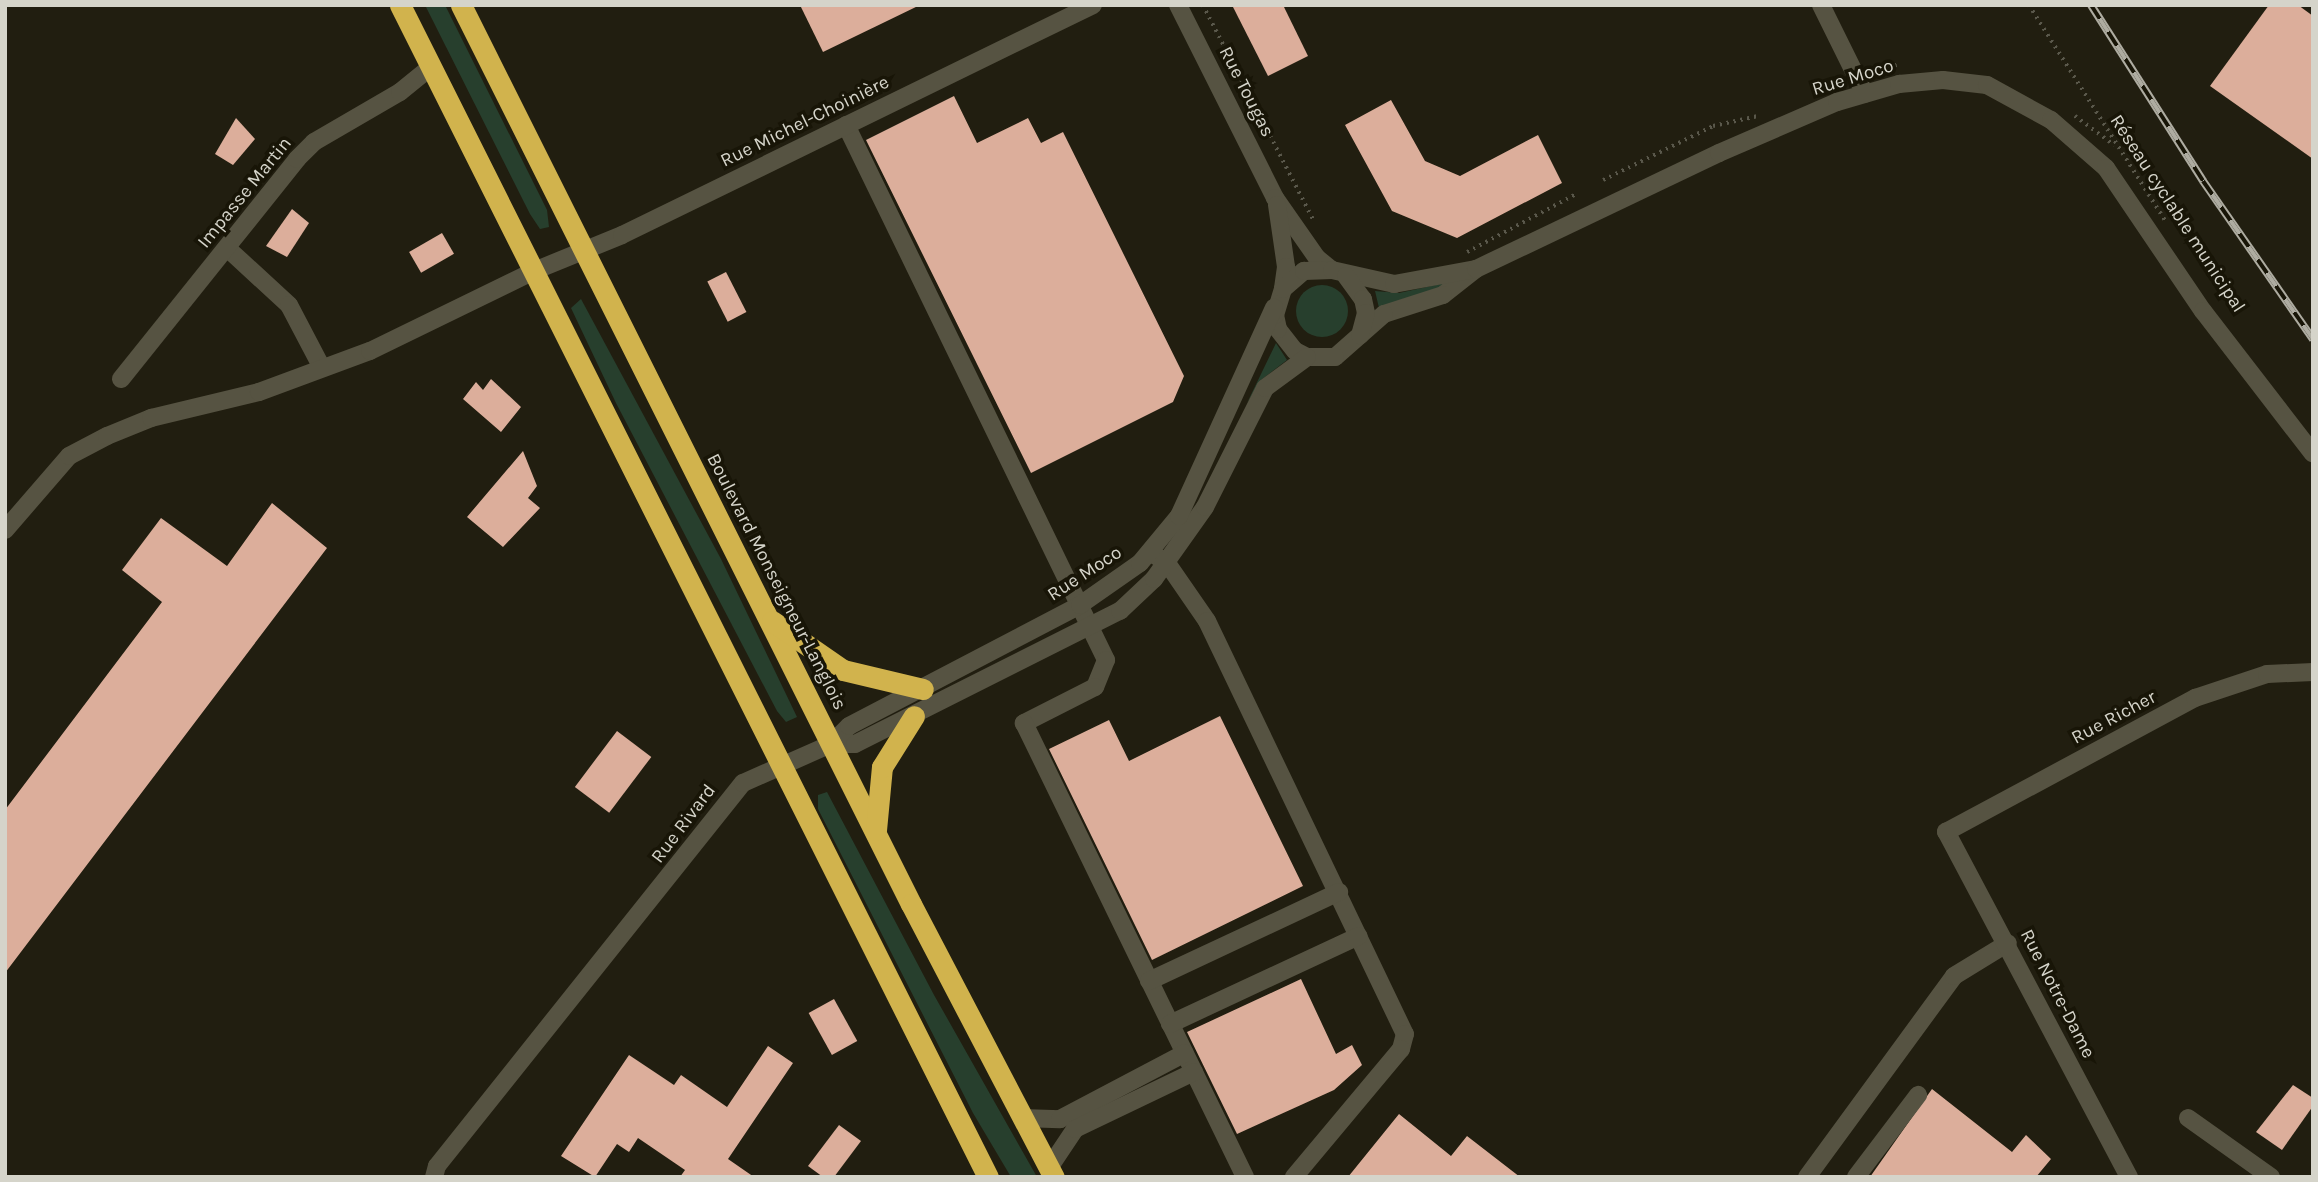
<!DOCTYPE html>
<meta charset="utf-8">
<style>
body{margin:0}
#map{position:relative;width:2318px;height:1182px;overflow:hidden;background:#211e10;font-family:Karla,sans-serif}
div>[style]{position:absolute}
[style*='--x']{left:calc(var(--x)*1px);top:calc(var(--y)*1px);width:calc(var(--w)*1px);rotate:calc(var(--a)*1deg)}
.green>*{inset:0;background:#273f2d}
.round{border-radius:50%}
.building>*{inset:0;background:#dcae9b;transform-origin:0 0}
.path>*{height:3.5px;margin-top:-1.75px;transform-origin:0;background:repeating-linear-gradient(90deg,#5a584b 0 2px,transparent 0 7px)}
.minor>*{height:18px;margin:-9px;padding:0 9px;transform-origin:9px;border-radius:9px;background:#565342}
.highway>*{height:21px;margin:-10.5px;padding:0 10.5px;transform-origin:10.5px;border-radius:10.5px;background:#d1b34d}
.rail>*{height:8px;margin-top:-4px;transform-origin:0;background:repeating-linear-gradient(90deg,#181507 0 16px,#aeaca1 0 32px);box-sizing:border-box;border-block:2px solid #aeaca1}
span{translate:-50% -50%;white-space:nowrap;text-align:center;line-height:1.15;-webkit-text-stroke:7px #181507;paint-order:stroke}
.street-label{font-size:19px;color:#d5d4ca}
.frame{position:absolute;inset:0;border:7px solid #d5d4ca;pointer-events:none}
</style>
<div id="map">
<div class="green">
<i style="clip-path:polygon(425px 5px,445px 5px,547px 210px,549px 227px,540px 229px,530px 214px)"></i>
<i style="clip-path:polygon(1454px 281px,1449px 285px,1379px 308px,1375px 291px,1399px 293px)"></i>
<i class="round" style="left:1296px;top:285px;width:52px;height:52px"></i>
<i style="clip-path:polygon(581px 299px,721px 559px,797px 717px,786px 722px,777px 711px,616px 403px,571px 308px)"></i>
<i style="clip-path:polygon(1276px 343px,1287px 360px,1261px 380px,1247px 403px)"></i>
<i style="clip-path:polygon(827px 792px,934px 995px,1037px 1177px,1011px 1177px,973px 1113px,818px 809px,818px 795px)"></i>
</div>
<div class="building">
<i style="clip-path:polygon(800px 5px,920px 5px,823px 52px)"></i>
<i style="clip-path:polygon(1232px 5px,1283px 5px,1308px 56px,1268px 76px)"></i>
<i style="clip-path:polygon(2269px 5px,2298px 5px,2313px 16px,2313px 159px,2210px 86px)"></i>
<i style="clip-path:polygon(954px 96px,977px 143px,1028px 118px,1041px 143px,1063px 132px,1184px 376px,1173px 402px,1031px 473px,866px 140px)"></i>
<i style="clip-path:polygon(1391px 100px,1425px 161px,1460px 176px,1538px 135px,1562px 183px,1457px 238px,1392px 211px,1345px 125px)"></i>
<i style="clip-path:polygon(236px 118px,255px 139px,233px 165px,215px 154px)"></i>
<i style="clip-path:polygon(292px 209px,309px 223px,287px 257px,266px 246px)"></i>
<i style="left:442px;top:233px;width:24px;height:38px;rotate:60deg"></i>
<i style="left:726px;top:272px;width:45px;height:21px;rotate:63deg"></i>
<i style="clip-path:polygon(491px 379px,521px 407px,501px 432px,463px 399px,476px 382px,483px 390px)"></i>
<i style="clip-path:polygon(523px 451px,537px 486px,528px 498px,540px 508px,503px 547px,467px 517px)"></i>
<i style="clip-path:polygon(272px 503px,327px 548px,5px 973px,5px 810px,162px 602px,122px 570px,161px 518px,227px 566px)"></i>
<i style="clip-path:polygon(1220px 716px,1303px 886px,1152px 960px,1049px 749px,1109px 720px,1129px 761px)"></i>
<i style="left:617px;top:731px;width:43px;height:70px;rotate:37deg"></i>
<i style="clip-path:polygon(1301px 979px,1336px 1054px,1352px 1045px,1362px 1065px,1334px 1090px,1237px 1134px,1187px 1032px)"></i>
<i style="left:834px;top:999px;width:48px;height:29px;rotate:61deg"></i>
<i style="clip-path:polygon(768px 1046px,793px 1063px,728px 1159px,754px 1177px,680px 1177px,685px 1170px,638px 1138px,629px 1152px,617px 1144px,595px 1177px,561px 1156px,629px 1055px,674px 1085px,681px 1075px,727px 1107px)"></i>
<i style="clip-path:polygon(2293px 1085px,2313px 1098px,2313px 1106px,2282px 1150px,2256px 1132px)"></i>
<i style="clip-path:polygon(1932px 1089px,2012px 1152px,2026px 1135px,2051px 1159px,2036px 1177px,1870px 1177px)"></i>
<i style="clip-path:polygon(1399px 1114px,1451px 1156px,1467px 1136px,1520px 1177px,1348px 1177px)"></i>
<i style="clip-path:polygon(839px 1125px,861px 1141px,834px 1177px,823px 1177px,808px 1166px)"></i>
</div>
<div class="path">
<i style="--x:1203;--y:5;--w:243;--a:62.8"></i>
<i style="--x:2029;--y:5;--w:257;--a:57.7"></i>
<i style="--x:1874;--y:69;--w:23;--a:-10"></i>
<i style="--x:2075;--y:116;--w:49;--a:36.6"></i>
<i style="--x:1603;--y:180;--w:123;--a:-26.1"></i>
<i style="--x:1713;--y:126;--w:46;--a:-12.5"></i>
<i style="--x:1467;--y:252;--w:123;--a:-28"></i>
</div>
<div class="minor">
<i style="--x:1178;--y:5;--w:216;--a:63.3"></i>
<i style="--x:1275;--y:198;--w:73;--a:55"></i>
<i style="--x:1317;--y:258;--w:19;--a:39"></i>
<i style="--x:1821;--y:5;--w:99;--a:63.7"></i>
<i style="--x:846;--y:125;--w:595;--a:64.08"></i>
<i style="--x:1106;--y:660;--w:29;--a:112"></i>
<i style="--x:1095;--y:687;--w:80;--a:153.1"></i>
<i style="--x:1024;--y:723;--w:505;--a:64.04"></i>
<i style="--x:1277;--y:205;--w:63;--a:81.7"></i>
<i style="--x:1286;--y:267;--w:21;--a:98"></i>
<i style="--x:227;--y:248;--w:84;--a:42.6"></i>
<i style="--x:289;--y:305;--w:69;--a:62.3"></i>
<i style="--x:1476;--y:269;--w:42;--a:141.8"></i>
<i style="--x:1443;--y:295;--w:62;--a:162.1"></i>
<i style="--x:1384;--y:314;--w:65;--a:138.7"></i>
<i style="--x:1335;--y:357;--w:28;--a:180"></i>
<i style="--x:1307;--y:357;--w:13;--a:-153"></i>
<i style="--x:1295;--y:351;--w:28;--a:-128"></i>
<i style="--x:1278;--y:329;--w:14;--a:-102"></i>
<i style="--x:1275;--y:315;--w:27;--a:-73"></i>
<i style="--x:1283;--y:289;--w:28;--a:-41"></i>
<i style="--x:1304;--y:271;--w:28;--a:-2"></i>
<i style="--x:1332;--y:270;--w:64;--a:12.7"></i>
<i style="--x:1394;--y:284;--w:83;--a:-10.4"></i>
<i style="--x:1476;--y:269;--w:269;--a:-25.5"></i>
<i style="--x:1719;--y:153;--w:129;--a:-23.4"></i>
<i style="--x:1837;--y:102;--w:65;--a:-16.2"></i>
<i style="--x:1899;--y:84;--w:44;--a:-5.2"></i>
<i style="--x:1943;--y:80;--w:44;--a:6.5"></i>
<i style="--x:1987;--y:85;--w:73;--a:28.7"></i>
<i style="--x:2051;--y:120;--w:73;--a:41.1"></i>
<i style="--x:2106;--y:168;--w:173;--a:55.9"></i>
<i style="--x:2203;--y:311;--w:180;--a:52.4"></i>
<i style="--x:1346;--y:276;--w:29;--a:54"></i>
<i style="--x:1363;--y:299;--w:14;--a:78"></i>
<i style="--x:1366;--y:313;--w:23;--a:105"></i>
<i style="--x:121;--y:379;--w:282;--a:-51.3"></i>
<i style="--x:297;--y:159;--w:24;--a:-45"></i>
<i style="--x:314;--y:142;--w:99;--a:-30.2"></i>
<i style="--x:400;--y:92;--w:40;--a:-39"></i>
<i style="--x:5;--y:530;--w:98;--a:-49.1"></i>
<i style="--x:69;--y:456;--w:43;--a:-27.8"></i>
<i style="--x:107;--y:436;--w:48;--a:-22.2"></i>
<i style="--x:151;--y:418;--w:111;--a:-13.5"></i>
<i style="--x:259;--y:392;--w:118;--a:-20.3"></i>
<i style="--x:370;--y:351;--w:182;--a:-26"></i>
<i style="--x:534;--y:271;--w:95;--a:-22.2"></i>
<i style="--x:622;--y:235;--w:524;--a:-26.03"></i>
<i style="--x:1150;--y:552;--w:20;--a:33"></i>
<i style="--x:1167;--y:563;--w:70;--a:55.4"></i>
<i style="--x:1207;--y:621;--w:458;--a:64.4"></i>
<i style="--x:1405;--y:1034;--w:16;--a:105"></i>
<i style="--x:1401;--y:1049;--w:167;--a:129.9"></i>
<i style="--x:831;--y:744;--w:24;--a:0"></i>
<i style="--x:855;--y:744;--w:297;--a:-26.7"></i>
<i style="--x:1120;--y:611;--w:47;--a:-43.3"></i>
<i style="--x:1154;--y:579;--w:88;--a:-54.7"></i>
<i style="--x:1205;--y:507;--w:133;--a:-63.2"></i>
<i style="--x:1265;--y:388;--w:52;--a:-36.4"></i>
<i style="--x:1149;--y:981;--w:210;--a:-25.1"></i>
<i style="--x:1170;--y:1024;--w:208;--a:-25"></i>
<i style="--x:1022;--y:1118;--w:38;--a:2"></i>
<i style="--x:1060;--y:1119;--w:141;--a:-27.8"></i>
<i style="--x:2188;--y:1118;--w:102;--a:35.4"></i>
<i style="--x:1049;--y:1168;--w:47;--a:-56.3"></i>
<i style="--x:1075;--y:1129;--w:132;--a:-25.6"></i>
<i style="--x:434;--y:1177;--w:11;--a:-75"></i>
<i style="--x:437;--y:1166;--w:490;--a:-51.4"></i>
<i style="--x:743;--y:783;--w:96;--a:-23.9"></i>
<i style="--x:831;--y:744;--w:25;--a:-45"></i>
<i style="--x:849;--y:726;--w:261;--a:-27.6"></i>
<i style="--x:1080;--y:605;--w:73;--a:-35"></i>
<i style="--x:1140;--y:563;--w:61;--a:-50.3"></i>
<i style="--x:1179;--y:516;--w:229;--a:-65.5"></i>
<i style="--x:1807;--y:1177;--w:249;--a:-53.8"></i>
<i style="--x:1954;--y:976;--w:63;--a:-31.4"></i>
<i style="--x:1856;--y:1177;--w:103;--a:-52.9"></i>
<i style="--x:2129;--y:1177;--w:391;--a:-117.9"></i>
<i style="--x:1946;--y:832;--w:283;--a:-28.3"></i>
<i style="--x:2195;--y:698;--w:76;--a:-18.4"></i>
<i style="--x:2267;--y:674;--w:46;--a:-2.5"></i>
</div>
<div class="highway">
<i style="--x:400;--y:5;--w:1311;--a:63.36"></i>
<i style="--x:461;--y:5;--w:1005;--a:63.41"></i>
<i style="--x:911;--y:904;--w:308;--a:62.4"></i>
<i style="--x:772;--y:621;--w:86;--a:34.6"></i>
<i style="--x:843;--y:670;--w:82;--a:13.4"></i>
<i style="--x:876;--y:830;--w:63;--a:-84.6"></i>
<i style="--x:882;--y:767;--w:60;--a:-57.9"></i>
</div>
<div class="rail">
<i style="--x:2091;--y:5;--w:209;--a:57.5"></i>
<i style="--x:2203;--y:181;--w:193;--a:55.2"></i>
</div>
<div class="street-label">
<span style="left:1853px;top:78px;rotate:-17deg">Rue Moco</span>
<span style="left:1246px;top:92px;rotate:63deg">Rue Tougas</span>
<span style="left:805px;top:122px;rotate:-26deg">Rue Michel-Choinière</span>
<span style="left:245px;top:193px;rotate:-51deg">Impasse Martin</span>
<span style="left:2177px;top:214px;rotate:57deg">Réseau cyclable municipal</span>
<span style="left:1085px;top:574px;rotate:-33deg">Rue Moco</span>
<span style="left:776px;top:582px;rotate:63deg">Boulevard Monseigneur-Langlois</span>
<span style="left:2114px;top:718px;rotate:-28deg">Rue Richer</span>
<span style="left:684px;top:824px;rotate:-53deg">Rue Rivard</span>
<span style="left:2057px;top:994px;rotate:63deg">Rue Notre-Dame</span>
</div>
<div class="frame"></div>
</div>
